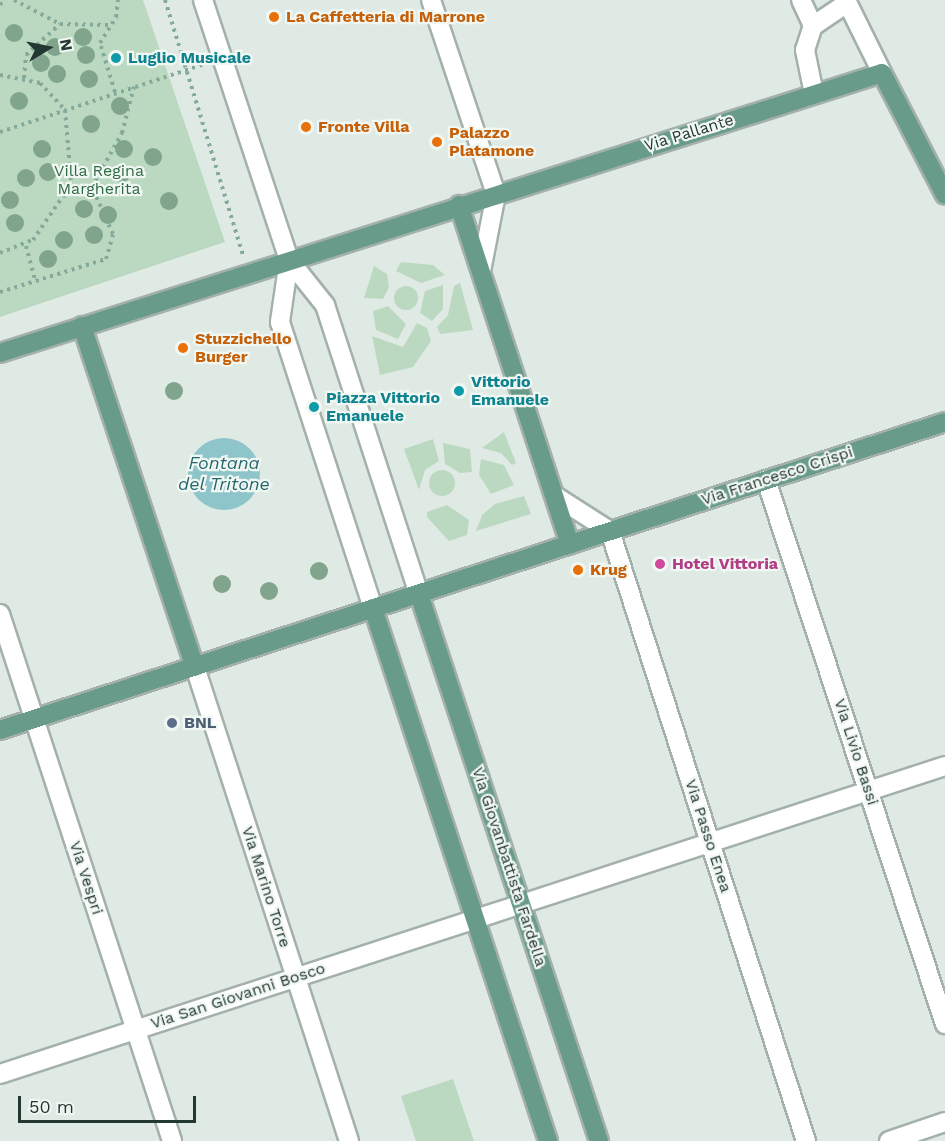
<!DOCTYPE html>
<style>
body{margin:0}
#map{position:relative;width:945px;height:1141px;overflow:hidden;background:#e0eae5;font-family:"Work Sans",sans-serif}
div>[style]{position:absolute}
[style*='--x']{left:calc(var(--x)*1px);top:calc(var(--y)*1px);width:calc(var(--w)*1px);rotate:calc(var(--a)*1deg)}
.green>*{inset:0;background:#bbd9c1}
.round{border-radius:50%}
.water>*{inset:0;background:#8dc5ca}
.path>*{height:4px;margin-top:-2px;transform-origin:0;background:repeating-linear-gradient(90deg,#84aa9c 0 3px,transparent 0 7.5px)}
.roads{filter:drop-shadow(2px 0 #a4b1ab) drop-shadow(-2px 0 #a4b1ab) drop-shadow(0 2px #a4b1ab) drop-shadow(0 -2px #a4b1ab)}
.minor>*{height:18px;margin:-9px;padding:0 9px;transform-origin:9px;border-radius:9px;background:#fff}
.major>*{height:18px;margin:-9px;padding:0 9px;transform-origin:9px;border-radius:9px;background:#699b8b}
.trees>*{width:18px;height:18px;margin:-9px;border-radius:50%;background:#80a48c}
.dots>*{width:16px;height:16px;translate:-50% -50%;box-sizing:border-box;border:3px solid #f1f7f3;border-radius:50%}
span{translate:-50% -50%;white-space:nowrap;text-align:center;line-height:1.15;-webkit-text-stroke:4.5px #f1f7f3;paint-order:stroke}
.food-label{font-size:16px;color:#c56008;font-weight:700}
.left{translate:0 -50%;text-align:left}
.culture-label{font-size:16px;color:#0d838f;font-weight:700}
.street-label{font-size:16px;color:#233831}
.park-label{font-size:16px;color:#316b44}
.hotel-label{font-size:16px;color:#b23c85;font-weight:700}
.service-label{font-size:16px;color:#4e5e75;font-weight:700}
.water-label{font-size:18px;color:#23676e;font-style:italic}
.north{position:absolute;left:18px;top:18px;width:60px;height:60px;-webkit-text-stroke:4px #f1f7f3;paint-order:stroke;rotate:80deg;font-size:16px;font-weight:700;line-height:24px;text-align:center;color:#233831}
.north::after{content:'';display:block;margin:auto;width:21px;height:27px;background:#233831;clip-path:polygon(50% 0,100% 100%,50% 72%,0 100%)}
.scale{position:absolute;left:18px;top:1096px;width:178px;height:27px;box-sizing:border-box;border:3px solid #233831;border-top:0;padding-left:8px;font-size:18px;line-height:21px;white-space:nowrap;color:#233831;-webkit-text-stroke:4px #f1f7f3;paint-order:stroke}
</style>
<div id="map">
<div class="green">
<i style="clip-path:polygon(0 0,143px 0,225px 242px,0 317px)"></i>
<i style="clip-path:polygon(401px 262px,433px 265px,445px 275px,421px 283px,396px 271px)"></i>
<i style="clip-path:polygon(374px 266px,387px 274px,389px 287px,383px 299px,364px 298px)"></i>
<i style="clip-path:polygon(460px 283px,473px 330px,440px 334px,437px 327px,448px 315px,454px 286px)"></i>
<i style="clip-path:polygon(443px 285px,443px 309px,432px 321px,420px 313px,425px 291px)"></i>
<i class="round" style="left:394px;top:286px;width:24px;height:24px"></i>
<i style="clip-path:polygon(388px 306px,406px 324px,398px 339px,376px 330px,373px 311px)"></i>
<i style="clip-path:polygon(417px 323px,427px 328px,431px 341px,413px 367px,380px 375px,372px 336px,403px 347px)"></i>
<i style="clip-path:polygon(504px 432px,516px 463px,512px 465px,501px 453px,482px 448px)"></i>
<i style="clip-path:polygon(433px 439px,439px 461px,425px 470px,419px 490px,404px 449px)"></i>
<i style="clip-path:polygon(443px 443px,470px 449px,472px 472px,460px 473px,445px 464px)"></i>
<i style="clip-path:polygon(481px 459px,504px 465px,514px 485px,491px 494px,479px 475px)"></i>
<i class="round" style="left:429px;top:470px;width:26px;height:26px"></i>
<i style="clip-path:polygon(524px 496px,531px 514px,476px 531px,482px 515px,495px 504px)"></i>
<i style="clip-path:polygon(447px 505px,469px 520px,467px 535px,449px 541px,427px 517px,427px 512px)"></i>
<i style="clip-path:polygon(453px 1079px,474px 1141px,416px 1141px,401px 1096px)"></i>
</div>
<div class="water">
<i class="round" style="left:188px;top:438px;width:72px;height:72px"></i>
</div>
<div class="path">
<i style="--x:14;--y:0;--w:52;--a:27.6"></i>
<i style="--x:165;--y:0;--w:267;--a:73"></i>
<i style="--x:0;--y:5;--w:6;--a:-59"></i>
<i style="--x:0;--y:75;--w:41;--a:11.3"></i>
<i style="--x:40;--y:83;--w:37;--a:47"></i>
<i style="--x:65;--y:110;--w:81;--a:85.1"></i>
<i style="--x:24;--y:78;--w:23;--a:-85"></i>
<i style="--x:26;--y:55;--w:46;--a:-42.4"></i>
<i style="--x:60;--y:24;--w:50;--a:1.1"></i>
<i style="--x:115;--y:92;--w:51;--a:-107"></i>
<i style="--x:100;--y:43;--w:31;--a:-58"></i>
<i style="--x:116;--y:17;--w:17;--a:-83"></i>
<i style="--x:0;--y:132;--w:215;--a:-18.4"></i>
<i style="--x:26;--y:246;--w:35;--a:75"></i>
<i style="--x:0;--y:253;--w:35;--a:-22"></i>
<i style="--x:33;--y:240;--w:53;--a:-55.7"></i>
<i style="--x:63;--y:196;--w:30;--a:-17"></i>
<i style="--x:0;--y:292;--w:111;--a:-17.3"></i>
<i style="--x:106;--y:259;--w:26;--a:-74"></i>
<i style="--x:113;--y:234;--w:51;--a:-114.1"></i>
<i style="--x:92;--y:187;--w:62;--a:-60.9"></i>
<i style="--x:122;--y:133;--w:48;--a:-75.4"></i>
</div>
<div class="roads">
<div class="minor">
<i style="--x:203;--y:0;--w:274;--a:71.7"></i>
<i style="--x:289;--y:260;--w:58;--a:51.3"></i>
<i style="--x:325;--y:305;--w:304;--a:72"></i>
<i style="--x:431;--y:0;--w:205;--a:71.5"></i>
<i style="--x:496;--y:194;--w:78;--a:101"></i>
<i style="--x:801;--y:0;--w:29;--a:65"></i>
<i style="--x:846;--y:0;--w:81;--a:63.7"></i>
<i style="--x:814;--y:94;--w:45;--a:-101.6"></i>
<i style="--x:805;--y:50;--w:25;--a:-72"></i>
<i style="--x:813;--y:26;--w:41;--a:-34.1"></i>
<i style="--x:289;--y:260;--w:63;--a:98.3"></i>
<i style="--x:280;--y:322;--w:301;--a:72"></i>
<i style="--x:766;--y:480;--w:573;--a:71.79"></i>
<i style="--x:555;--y:496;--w:65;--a:32.5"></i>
<i style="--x:610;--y:531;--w:641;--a:72.19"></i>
<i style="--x:0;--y:614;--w:554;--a:71.92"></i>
<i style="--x:195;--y:667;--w:498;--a:72"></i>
<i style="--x:0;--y:1074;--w:994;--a:-18.05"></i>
<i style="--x:889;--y:1141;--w:59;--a:-18.7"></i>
</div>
<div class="major">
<i style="--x:459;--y:205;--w:357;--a:71.9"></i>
<i style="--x:82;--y:326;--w:359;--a:71.7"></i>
<i style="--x:0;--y:353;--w:925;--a:-17.61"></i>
<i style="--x:882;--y:73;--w:137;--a:62.7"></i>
<i style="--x:419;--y:594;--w:576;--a:71.79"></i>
<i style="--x:373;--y:608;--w:561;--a:71.82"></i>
<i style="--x:0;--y:730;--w:994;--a:-18.05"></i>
</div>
</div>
<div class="trees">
<i style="left:14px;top:33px"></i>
<i style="left:83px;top:37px"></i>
<i style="left:55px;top:47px"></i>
<i style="left:86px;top:55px"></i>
<i style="left:41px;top:63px"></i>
<i style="left:57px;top:74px"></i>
<i style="left:89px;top:79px"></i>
<i style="left:19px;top:101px"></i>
<i style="left:120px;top:106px"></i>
<i style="left:91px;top:124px"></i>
<i style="left:42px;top:149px"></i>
<i style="left:124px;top:149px"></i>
<i style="left:153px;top:157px"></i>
<i style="left:48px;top:172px"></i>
<i style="left:122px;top:173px"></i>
<i style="left:26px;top:178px"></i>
<i style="left:10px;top:200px"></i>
<i style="left:169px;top:201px"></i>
<i style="left:84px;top:209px"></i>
<i style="left:108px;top:215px"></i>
<i style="left:15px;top:223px"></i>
<i style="left:94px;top:235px"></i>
<i style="left:64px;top:240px"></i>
<i style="left:48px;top:259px"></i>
<i style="left:174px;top:391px"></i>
<i style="left:319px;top:571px"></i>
<i style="left:222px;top:584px"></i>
<i style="left:269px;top:591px"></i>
</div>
<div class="dots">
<i style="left:274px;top:17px;background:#e8710a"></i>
<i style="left:116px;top:58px;background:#0f9aa8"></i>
<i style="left:306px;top:127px;background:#e8710a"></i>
<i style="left:437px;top:142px;background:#e8710a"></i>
<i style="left:183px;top:348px;background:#e8710a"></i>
<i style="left:459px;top:391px;background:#0f9aa8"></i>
<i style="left:314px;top:407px;background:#0f9aa8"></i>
<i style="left:660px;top:564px;background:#d1479c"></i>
<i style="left:578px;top:570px;background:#e8710a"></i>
<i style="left:172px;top:723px;background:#5c6f8a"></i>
</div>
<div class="food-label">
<span class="left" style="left:286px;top:17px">La Caffetteria di Marrone</span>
<span class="left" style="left:318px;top:127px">Fronte Villa</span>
<span class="left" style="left:449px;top:142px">Palazzo<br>Platamone</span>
<span class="left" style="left:195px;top:348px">Stuzzichello<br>Burger</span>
<span class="left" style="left:590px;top:570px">Krug</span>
</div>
<div class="culture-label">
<span class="left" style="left:128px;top:58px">Luglio Musicale</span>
<span class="left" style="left:471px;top:391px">Vittorio<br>Emanuele</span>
<span class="left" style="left:326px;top:407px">Piazza Vittorio<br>Emanuele</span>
</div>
<div class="street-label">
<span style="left:689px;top:133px;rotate:-17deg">Via Pallante</span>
<span style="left:777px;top:476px;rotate:-18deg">Via Francesco Crispi</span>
<span style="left:856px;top:752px;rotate:72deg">Via Livio Bassi</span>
<span style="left:708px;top:836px;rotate:72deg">Via Passo Enea</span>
<span style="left:509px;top:867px;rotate:72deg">Via Giovanbattista Fardella</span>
<span style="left:86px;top:878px;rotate:72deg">Via Vespri</span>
<span style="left:266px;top:887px;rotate:72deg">Via Marino Torre</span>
<span style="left:238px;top:996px;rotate:-18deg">Via San Giovanni Bosco</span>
</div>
<div class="park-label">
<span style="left:99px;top:180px">Villa Regina<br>Margherita</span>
</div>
<div class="hotel-label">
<span class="left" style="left:672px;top:564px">Hotel Vittoria</span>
</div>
<div class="service-label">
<span class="left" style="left:184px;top:723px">BNL</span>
</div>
<div class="water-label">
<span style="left:224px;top:474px">Fontana<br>del Tritone</span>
</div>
<div class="north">N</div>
<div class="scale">50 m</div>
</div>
